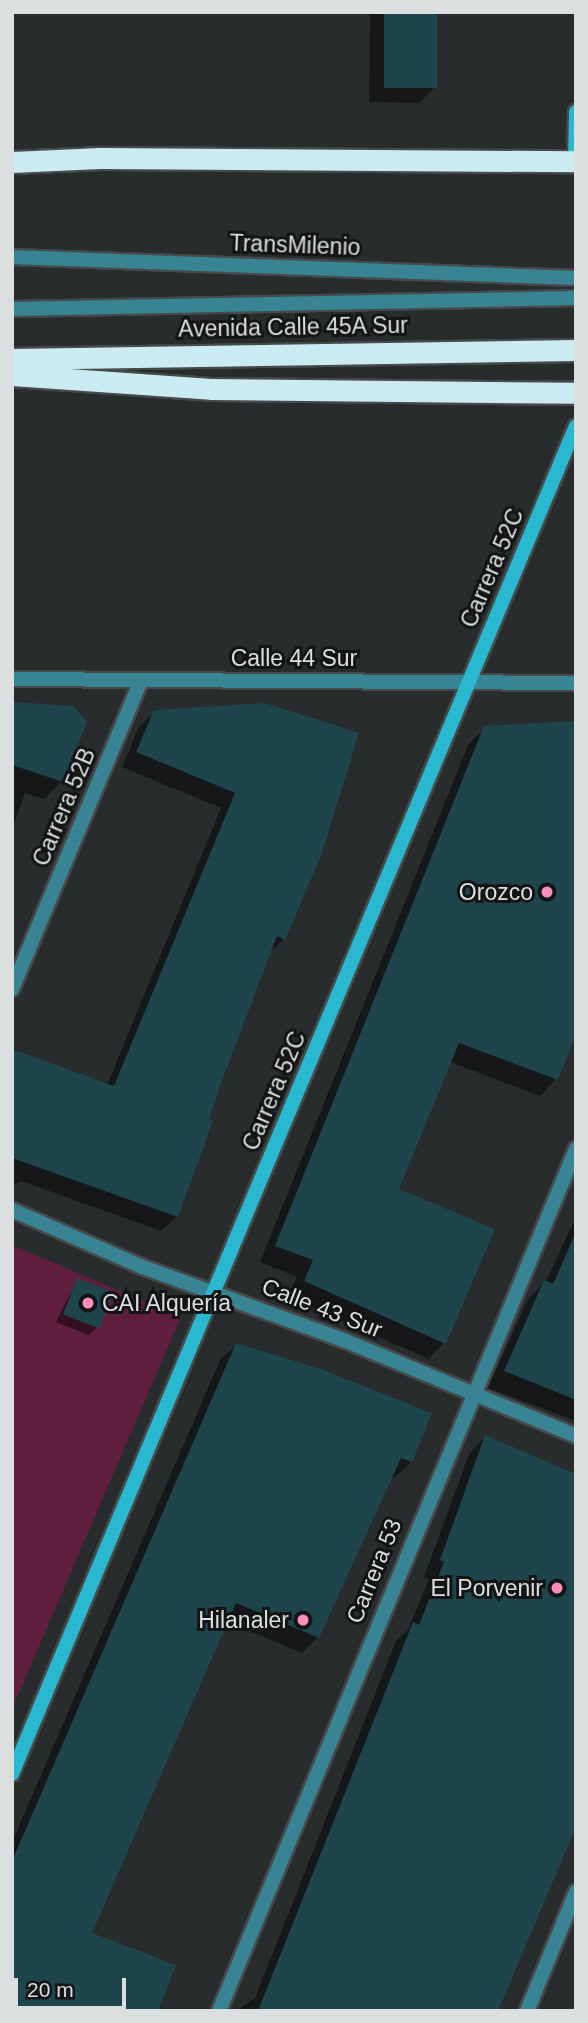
<!DOCTYPE html>
<meta charset="utf-8">
<style>
body{margin:0}
#map{position:relative;width:588px;height:2023px;overflow:hidden;background:#282c2d;font-family:Helvetica,sans-serif}
div>[style]{position:absolute}
[style*='--x']{left:calc(var(--x)*1px);top:calc(var(--y)*1px);width:calc(var(--w)*1px);rotate:calc(var(--a)*1deg)}
.green>*{inset:0;background:#5f1e3c}
.shadow>*{inset:0;background:#0007}
.building>*{inset:0;background:#1e444c;transform-origin:0 0}
.roads{filter:drop-shadow(2px 0 #454949) drop-shadow(-2px 0 #454949) drop-shadow(0 2px #454949) drop-shadow(0 -2px #454949)}
.lane>*{height:14px;margin:-7px;padding:0 7px;transform-origin:7px;border-radius:7px;background:#398494}
.street>*{height:14px;margin:-7px;padding:0 7px;transform-origin:7px;border-radius:7px;background:#398494}
.secondary>*{height:14px;margin:-7px;padding:0 7px;transform-origin:7px;border-radius:7px;background:#2ab7d0}
.highway>*{height:21px;margin:-10.5px;padding:0 10.5px;transform-origin:10.5px;border-radius:10.5px;background:#cbebf2}
.dots>*{width:19px;height:19px;translate:-50% -50%;box-sizing:border-box;border:4px solid #131415;border-radius:50%}
span{translate:-50% -50%;white-space:nowrap;text-align:center;line-height:1.15;-webkit-text-stroke:6px #131415;paint-order:stroke}
.street-label{font-size:23px;color:#dcdfdf}
.poi-label{font-size:23px;color:#dcdfdf}
.right{translate:-100% -50%;text-align:right}
.left{translate:0 -50%;text-align:left}
.frame{position:absolute;inset:0;border:14px solid #dcdfdf;pointer-events:none}
.scale{position:absolute;left:14px;top:1978px;width:112px;height:32px;box-sizing:border-box;border:4px solid #dcdfdf;border-top:0;padding-left:9px;font-size:21px;line-height:24px;white-space:nowrap;color:#dcdfdf;-webkit-text-stroke:5px #131415;paint-order:stroke}
</style>
<div id="map">
<div class="green">
<i style="clip-path:polygon(12px 1245px,181px 1317px,12px 1709px)"></i>
</div>
<div class="shadow">
<i style="clip-path:polygon(370px 12px,436px 12px,435px 87px,419px 103px,369px 102px)"></i>
<i style="clip-path:polygon(12px 703px,62px 781px,44px 799px,25px 793px,12px 829px)"></i>
<i style="clip-path:polygon(265px 705px,284px 939px,268px 954px,221px 1078px,177px 1216px,161px 1231px,21px 1181px,12px 1186px,12px 1058px,107px 1085px,221px 808px,122px 767px,139px 727px,155px 712px)"></i>
<i style="clip-path:polygon(485px 728px,576px 1029px,556px 1079px,540px 1096px,450px 1062px,397px 1190px,444px 1343px,428px 1359px,289px 1297px,297px 1277px,260px 1262px,468px 745px)"></i>
<i style="clip-path:polygon(576px 1217px,576px 1421px,488px 1388px,528px 1299px,546px 1281px)"></i>
<i style="clip-path:polygon(77px 1280px,97px 1327px,89px 1335px,56px 1322px)"></i>
<i style="clip-path:polygon(236px 1345px,411px 1462px,395px 1477px,391px 1475px,318px 1637px,302px 1653px,226px 1621px,12px 2011px,12px 1842px,220px 1360px)"></i>
<i style="clip-path:polygon(485px 1437px,497px 2011px,236px 2011px,255px 1998px,396px 1641px,408px 1630px,429px 1579px,424px 1577px,469px 1454px)"></i>
</div>
<div class="building">
<i style="left:384px;top:12px;width:53px;height:76px"></i>
<i style="clip-path:polygon(12px 702px,73px 706px,87px 722px,63px 782px,12px 765px)"></i>
<i style="clip-path:polygon(265px 703px,359px 733px,322px 853px,285px 940px,277px 936px,223px 1078px,209px 1120px,213px 1121px,178px 1217px,12px 1158px,12px 1049px,114px 1086px,235px 793px,136px 752px,154px 710px)"></i>
<i style="clip-path:polygon(576px 721px,576px 1034px,558px 1080px,459px 1043px,399px 1189px,495px 1229px,446px 1344px,304px 1281px,313px 1260px,275px 1246px,484px 726px)"></i>
<i style="clip-path:polygon(576px 1232px,576px 1400px,504px 1371px,544px 1280px,553px 1284px)"></i>
<i style="left:77px;top:1278px;width:39px;height:39px;rotate:21deg"></i>
<i style="clip-path:polygon(236px 1343px,321px 1369px,432px 1413px,412px 1462px,401px 1458px,319px 1638px,236px 1603px,92px 1933px,176px 1965px,158px 2011px,12px 2011px,12px 1861px)"></i>
<i style="clip-path:polygon(485px 1435px,576px 1474px,576px 1827px,498px 2011px,258px 2011px,413px 1622px,419px 1625px,444px 1562px,440px 1560px)"></i>
</div>
<div class="roads">
<div class="lane">
<i style="--x:12;--y:257;--w:564;--a:2.13"></i>
<i style="--x:12;--y:309;--w:564;--a:-1.12"></i>
</div>
<div class="street">
<i style="--x:12;--y:679;--w:564;--a:0.41"></i>
<i style="--x:12;--y:989;--w:335;--a:-67.3"></i>
<i style="--x:12;--y:1210;--w:140;--a:23.6"></i>
<i style="--x:140;--y:1266;--w:214;--a:20"></i>
<i style="--x:341;--y:1339;--w:254;--a:22.4"></i>
<i style="--x:219;--y:2011;--w:933;--a:-67.5"></i>
<i style="--x:527;--y:2011;--w:129;--a:-67.6"></i>
</div>
<div class="secondary">
<i style="--x:575;--y:161;--w:49;--a:-88.8"></i>
<i style="--x:12;--y:1774;--w:1461;--a:-67.3"></i>
</div>
<div class="highway">
<i style="--x:12;--y:162;--w:88;--a:-2.6"></i>
<i style="--x:100;--y:158;--w:476;--a:0.4"></i>
<i style="--x:12;--y:359;--w:564;--a:-0.91"></i>
<i style="--x:12;--y:375;--w:199;--a:4"></i>
<i style="--x:211;--y:389;--w:365;--a:0.6"></i>
</div>
</div>
<div class="dots">
<i style="left:547px;top:892px;background:#fe8ebd"></i>
<i style="left:88px;top:1303px;background:#fe8ebd"></i>
<i style="left:557px;top:1588px;background:#fe8ebd"></i>
<i style="left:303px;top:1620px;background:#fe8ebd"></i>
</div>
<div class="street-label">
<span style="left:295px;top:245px;rotate:2deg">TransMilenio</span>
<span style="left:293px;top:327px;rotate:-1deg">Avenida Calle 45A Sur</span>
<span style="left:492px;top:568px;rotate:-67deg">Carrera 52C</span>
<span style="left:294px;top:658px">Calle 44 Sur</span>
<span style="left:64px;top:807px;rotate:-67deg">Carrera 52B</span>
<span style="left:274px;top:1091px;rotate:-67deg">Carrera 52C</span>
<span style="left:322px;top:1308px;rotate:21deg">Calle 43 Sur</span>
<span style="left:374px;top:1571px;rotate:-68deg">Carrera 53</span>
</div>
<div class="poi-label">
<span class="right" style="left:533px;top:892px">Orozco</span>
<span class="left" style="left:102px;top:1303px">CAI Alquería</span>
<span class="right" style="left:543px;top:1588px">El Porvenir</span>
<span class="right" style="left:289px;top:1620px">Hilanaler</span>
</div>
<div class="frame"></div>
<div class="scale">20 m</div>
</div>
